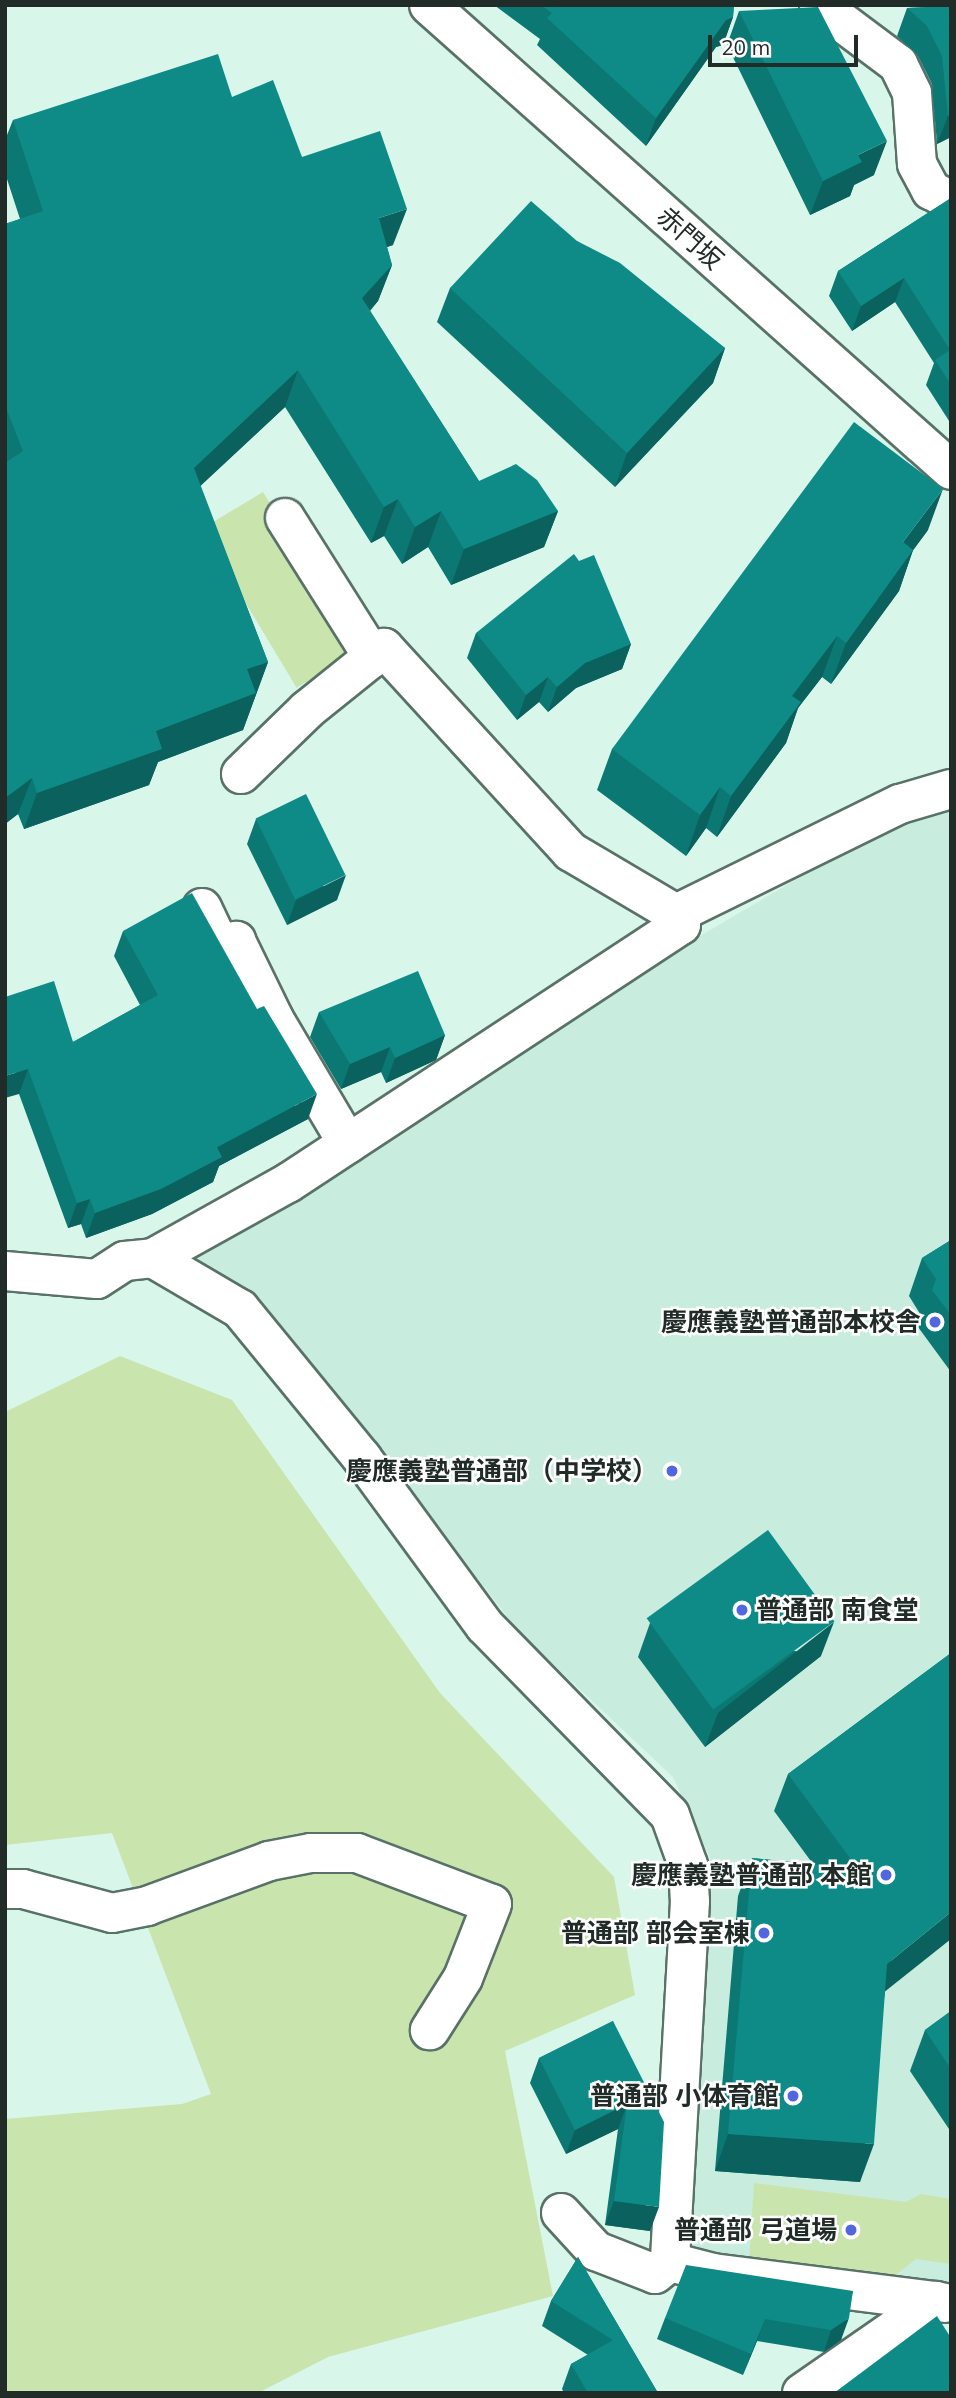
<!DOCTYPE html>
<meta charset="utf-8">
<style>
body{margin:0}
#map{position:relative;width:956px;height:2398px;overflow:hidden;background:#d9f6ea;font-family:Mulish,"Noto Sans JP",sans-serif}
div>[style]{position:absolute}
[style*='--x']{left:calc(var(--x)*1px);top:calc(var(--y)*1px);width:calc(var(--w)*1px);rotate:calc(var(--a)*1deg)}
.built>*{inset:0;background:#c8ecdd}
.green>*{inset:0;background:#cae4ad;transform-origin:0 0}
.roads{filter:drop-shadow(2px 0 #597268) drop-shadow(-2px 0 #597268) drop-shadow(0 2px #597268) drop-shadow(0 -2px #597268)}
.minor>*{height:38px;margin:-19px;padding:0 19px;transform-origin:19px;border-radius:19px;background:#fff}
.wall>*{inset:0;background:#0c7873}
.shaded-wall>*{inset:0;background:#0a615e}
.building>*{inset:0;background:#0e8b86;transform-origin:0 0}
.dots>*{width:19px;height:19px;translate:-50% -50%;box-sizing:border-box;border:4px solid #fff;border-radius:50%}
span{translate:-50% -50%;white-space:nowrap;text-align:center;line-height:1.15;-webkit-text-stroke:5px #fff;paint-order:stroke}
.street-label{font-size:26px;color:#212c28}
.poi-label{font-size:26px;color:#212c28;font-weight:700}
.right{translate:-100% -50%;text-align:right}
.left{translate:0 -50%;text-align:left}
.frame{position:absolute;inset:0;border:7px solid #212c28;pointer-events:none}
.scale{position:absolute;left:708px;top:35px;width:150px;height:32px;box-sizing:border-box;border:4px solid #212c28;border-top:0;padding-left:9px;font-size:21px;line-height:24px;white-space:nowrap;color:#212c28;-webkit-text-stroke:5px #fff;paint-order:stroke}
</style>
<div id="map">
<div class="built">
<i style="clip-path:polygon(951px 806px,951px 2305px,747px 2277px,686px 2244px,710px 1858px,673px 1777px,521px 1634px,266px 1307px,178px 1245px,275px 1214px,700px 936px,889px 825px)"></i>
</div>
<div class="green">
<i style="left:263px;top:492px;width:185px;height:72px;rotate:59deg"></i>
<i style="clip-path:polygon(120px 1356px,232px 1400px,440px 1693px,614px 1877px,635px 1995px,505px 2051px,553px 2296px,328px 2357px,258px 2393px,5px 2393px,5px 2119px,182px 2104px,211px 2094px,112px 1833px,5px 1845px,5px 1412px)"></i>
<i style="clip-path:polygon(754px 2183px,906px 2202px,921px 2194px,951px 2199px,951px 2264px,916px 2259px,884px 2284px,749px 2264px)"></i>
</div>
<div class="roads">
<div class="minor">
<i style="--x:429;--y:5;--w:699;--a:41.69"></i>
<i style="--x:819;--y:5;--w:99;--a:36.8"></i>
<i style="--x:898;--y:64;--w:32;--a:64"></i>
<i style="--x:912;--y:93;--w:71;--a:86"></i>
<i style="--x:917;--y:164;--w:30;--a:62"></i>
<i style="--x:931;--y:190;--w:23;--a:29"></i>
<i style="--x:285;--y:518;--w:165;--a:57.7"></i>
<i style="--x:202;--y:908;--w:44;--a:64.6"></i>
<i style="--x:221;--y:948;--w:17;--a:-25"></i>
<i style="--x:236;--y:941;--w:87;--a:64"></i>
<i style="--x:274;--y:1019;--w:145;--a:59.4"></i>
<i style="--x:676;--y:914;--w:250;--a:-26.2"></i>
<i style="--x:900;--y:804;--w:53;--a:-16.4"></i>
<i style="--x:153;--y:1258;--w:101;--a:30.4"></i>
<i style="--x:240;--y:1309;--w:193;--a:50.7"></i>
<i style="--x:362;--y:1458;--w:208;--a:53.8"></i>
<i style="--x:485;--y:1626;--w:264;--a:45.6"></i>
<i style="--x:670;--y:1815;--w:53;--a:70.2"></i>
<i style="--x:688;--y:1865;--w:36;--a:87"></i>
<i style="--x:690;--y:1901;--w:362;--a:93.2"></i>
<i style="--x:670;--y:2262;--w:44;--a:14.3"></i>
<i style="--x:713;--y:2273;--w:224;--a:7.2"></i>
<i style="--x:5;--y:1271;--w:92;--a:5"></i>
<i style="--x:97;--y:1279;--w:33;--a:-33"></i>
<i style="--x:125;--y:1261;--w:28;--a:-6"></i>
<i style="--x:153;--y:1258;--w:154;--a:-29.1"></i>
<i style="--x:288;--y:1183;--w:470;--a:-33.3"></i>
<i style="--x:681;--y:925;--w:12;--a:-114"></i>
<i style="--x:676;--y:914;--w:122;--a:-149.4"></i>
<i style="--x:571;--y:852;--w:277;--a:-132.5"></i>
<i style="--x:384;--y:648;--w:99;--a:141.2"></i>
<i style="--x:307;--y:710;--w:92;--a:135.9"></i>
<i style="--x:5;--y:1889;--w:18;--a:0"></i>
<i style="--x:23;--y:1889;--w:92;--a:15.1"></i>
<i style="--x:112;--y:1913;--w:36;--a:-11"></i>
<i style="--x:147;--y:1906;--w:130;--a:-20.2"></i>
<i style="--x:269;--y:1861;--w:43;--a:-10.8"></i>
<i style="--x:311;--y:1853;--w:46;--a:0"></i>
<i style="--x:357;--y:1853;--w:144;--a:20.7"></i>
<i style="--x:492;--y:1904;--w:79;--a:111.4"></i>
<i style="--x:463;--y:1978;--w:62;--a:122.4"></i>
<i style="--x:561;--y:2213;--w:52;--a:47.4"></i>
<i style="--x:596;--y:2251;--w:63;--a:21.3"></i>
<i style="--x:655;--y:2274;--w:19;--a:-39"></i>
<i style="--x:802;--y:2393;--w:162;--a:-34.7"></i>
<i style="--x:935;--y:2301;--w:10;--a:11"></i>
</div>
</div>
<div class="wall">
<i style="clip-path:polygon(494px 5px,734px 5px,733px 17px,723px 45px,716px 47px,646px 146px,537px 45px,540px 39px)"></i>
<i style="clip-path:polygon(951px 6px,951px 137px,937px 144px,932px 84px,917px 54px,897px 36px,907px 8px)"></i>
<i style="clip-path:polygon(739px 11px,874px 175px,854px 185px,850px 196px,810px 215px,727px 45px)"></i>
<i style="clip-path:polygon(232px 97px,302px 157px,393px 245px,387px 247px,392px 265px,378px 301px,370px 311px,479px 481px,558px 511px,544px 547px,451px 585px,428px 547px,402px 564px,384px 536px,371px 543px,285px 407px,200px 486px,268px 662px,243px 730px,158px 762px,149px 785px,24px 829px,18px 814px,5px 824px,5px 224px,20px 219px,5px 173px,5px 140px,13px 120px)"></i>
<i style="clip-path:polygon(951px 198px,951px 424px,926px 385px,934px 363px,895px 302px,852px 331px,829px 296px,838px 271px)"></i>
<i style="clip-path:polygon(577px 241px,725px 348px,713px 383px,615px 487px,437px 322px,450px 288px)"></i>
<i style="clip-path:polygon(928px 530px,913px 550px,899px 591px,831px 684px,822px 677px,798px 708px,786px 743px,717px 837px,706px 828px,686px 856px,597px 790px,612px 749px)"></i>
<i style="clip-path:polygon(476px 633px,631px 644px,622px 669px,576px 688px,548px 712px,539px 702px,517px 720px,467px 658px)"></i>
<i style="clip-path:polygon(256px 819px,337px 900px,287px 925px,247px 844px)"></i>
<i style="clip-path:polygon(123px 931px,308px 1119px,219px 1166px,213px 1182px,152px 1214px,86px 1238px,81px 1224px,68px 1228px,19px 1094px,5px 997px,73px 1042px,140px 1005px,114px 956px)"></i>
<i style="clip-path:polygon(319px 1012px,445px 1035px,436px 1060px,386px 1083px,381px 1072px,341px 1089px,310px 1037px)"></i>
<i style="clip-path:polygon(951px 1240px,951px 1372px,918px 1327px,922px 1317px,909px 1296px,922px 1258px)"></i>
<i style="clip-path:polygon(650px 1623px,821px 1656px,705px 1747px,638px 1657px)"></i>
<i style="clip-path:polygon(951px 1653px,885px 1992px,860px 2182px,715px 2171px,738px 1896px,752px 1858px,813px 1864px,774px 1811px,788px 1774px)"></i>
<i style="clip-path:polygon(951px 2011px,951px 2132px,910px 2071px,925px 2030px)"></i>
<i style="clip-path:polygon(613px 2021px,650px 2231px,605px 2225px,618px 2129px,566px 2154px,530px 2083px,539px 2058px)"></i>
<i style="clip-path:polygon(578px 2257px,658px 2393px,564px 2393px,562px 2389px,571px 2364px,588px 2355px,542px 2326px,551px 2301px)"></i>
<i style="clip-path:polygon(853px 2291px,841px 2340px,824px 2352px,757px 2341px,743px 2375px,657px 2339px,665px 2318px)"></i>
</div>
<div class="shaded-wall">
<i style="clip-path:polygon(733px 17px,723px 45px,716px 47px,646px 146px,656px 118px,726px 20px)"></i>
<i style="clip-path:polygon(951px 114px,951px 137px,937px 144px,948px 116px)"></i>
<i style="clip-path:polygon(887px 141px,874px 175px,854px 185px,850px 196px,810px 215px,823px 181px,858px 155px)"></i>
<i style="clip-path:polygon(407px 209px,393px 245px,366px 254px,379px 218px)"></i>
<i style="clip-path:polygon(392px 265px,378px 301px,348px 335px,362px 298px)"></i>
<i style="clip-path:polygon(904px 278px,895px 302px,852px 331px,861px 306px)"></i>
<i style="clip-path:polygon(725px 348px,713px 383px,615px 487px,627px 453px)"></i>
<i style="clip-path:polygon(298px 370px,285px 407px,180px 505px,194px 468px)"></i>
<i style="clip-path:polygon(943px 489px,928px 530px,889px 583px,903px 542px)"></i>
<i style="clip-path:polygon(398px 499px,384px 536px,371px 543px,384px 507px)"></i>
<i style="clip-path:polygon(441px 511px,428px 547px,402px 564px,415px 527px)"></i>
<i style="clip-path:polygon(558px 511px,544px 547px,451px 585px,464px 549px)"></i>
<i style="clip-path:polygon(913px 550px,899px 591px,831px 684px,846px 643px)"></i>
<i style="clip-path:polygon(837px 636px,822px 677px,798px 708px,786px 743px,717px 837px,731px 796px,792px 696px)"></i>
<i style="clip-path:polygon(631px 644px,622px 669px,576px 688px,548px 712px,557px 687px,585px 663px)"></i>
<i style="clip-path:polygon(268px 662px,243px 730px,158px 762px,149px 785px,24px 829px,37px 793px,156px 731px,247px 669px)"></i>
<i style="clip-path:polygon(548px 677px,539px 702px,517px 720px,526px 695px)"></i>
<i style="clip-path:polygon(32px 778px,18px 814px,5px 824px,5px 798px)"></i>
<i style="clip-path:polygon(720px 787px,706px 828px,686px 856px,700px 815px)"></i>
<i style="clip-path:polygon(346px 875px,337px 900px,287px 925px,296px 900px)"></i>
<i style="clip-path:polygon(445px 1035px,436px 1060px,386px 1083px,395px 1058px)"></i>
<i style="clip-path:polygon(390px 1047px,381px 1072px,341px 1089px,350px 1064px)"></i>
<i style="clip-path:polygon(28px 1069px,19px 1094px,5px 1098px,5px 1076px)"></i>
<i style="clip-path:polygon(317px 1094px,308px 1119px,219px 1166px,213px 1182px,152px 1214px,86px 1238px,95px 1213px)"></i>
<i style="clip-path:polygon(90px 1199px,81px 1224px,68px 1228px,77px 1203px)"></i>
<i style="clip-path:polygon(834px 1622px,821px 1656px,705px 1747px,718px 1713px)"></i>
<i style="clip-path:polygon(951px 1912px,951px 1939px,873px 2001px,887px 1964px)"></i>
<i style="clip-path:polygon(627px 2104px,618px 2129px,566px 2154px,575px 2130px)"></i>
<i style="clip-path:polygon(728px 2134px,874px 2144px,860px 2182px,715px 2171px)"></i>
<i style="clip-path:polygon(614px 2201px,659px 2207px,650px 2231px,605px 2225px)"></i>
<i style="clip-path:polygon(849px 2318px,841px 2340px,824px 2352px,831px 2330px)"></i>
<i style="clip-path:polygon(765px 2319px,757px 2341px,743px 2375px,751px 2354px)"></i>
</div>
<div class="building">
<i style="clip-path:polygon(541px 5px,734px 5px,733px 17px,726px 20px,656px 118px,547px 18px,552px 13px)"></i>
<i style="clip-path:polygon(951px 6px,951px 114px,948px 116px,942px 56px,927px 26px,907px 8px)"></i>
<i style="clip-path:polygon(818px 7px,887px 141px,858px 155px,862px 162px,823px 181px,739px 11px)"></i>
<i style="clip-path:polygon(218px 54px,232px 97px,273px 80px,302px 157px,380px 131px,407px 209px,379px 218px,392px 265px,362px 298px,479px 481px,516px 464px,537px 480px,558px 511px,464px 549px,441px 511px,415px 527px,398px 499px,384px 507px,298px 370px,194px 468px,268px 662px,247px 669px,256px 693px,156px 731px,162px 749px,37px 793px,32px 778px,5px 798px,5px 463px,23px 451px,5px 405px,5px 224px,43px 211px,13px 120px)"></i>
<i style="clip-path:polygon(951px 198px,951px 385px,935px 360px,950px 350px,904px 278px,861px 306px,838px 271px)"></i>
<i style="clip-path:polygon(531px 201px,577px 241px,620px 263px,725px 348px,627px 453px,450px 288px)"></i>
<i style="clip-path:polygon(854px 422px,943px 489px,903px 542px,913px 550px,846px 643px,837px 636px,792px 696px,801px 702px,731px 796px,720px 787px,700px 815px,612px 749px)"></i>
<i style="clip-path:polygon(574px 554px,579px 561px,594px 555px,631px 644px,585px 663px,557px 687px,548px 677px,526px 695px,476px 633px)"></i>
<i style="left:306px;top:794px;width:90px;height:56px;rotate:64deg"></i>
<i style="clip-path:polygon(192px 893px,257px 1009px,264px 1006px,317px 1094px,217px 1147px,222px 1157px,161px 1189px,95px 1213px,90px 1199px,77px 1203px,28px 1069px,5px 1076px,5px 997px,54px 981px,73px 1042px,158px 995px,123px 931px)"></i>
<i style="clip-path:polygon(418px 971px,445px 1035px,395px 1058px,390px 1047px,350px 1064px,319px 1012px)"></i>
<i style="clip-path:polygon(951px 1240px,951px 1315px,932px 1290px,936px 1279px,922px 1258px)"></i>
<i style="left:768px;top:1530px;width:113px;height:150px;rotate:54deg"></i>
<i style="clip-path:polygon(951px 1653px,951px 1912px,887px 1964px,874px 2144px,728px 2134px,752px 1858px,858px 1869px,788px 1774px)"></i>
<i style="clip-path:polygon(951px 2011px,951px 2069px,925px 2030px)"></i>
<i style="clip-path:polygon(613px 2021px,664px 2122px,659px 2207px,614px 2201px,627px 2104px,575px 2130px,539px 2058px)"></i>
<i style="clip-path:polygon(578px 2257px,658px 2393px,588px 2393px,571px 2364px,613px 2340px,551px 2301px)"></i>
<i style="clip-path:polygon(686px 2265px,853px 2291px,849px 2318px,831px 2330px,765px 2319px,751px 2354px,665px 2318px)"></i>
<i style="clip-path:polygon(937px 2316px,951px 2338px,951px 2393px,834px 2393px)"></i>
</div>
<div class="dots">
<i style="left:935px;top:1322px;background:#5267dd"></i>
<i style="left:672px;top:1471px;background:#5267dd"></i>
<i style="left:742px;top:1610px;background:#5267dd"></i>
<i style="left:886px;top:1875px;background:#5267dd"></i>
<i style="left:764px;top:1933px;background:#5267dd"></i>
<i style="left:793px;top:2096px;background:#5267dd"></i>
<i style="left:851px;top:2230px;background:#5267dd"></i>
</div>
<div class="street-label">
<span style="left:690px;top:238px;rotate:42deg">赤門坂</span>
</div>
<div class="poi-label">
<span class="right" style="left:921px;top:1322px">慶應義塾普通部本校舎</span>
<span class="right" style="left:658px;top:1471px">慶應義塾普通部（中学校）</span>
<span class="left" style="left:756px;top:1610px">普通部 南食堂</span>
<span class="right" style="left:872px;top:1875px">慶應義塾普通部 本館</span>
<span class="right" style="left:750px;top:1933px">普通部 部会室棟</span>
<span class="right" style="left:779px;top:2096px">普通部 小体育館</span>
<span class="right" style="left:837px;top:2230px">普通部 弓道場</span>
</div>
<div class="frame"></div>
<div class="scale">20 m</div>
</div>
